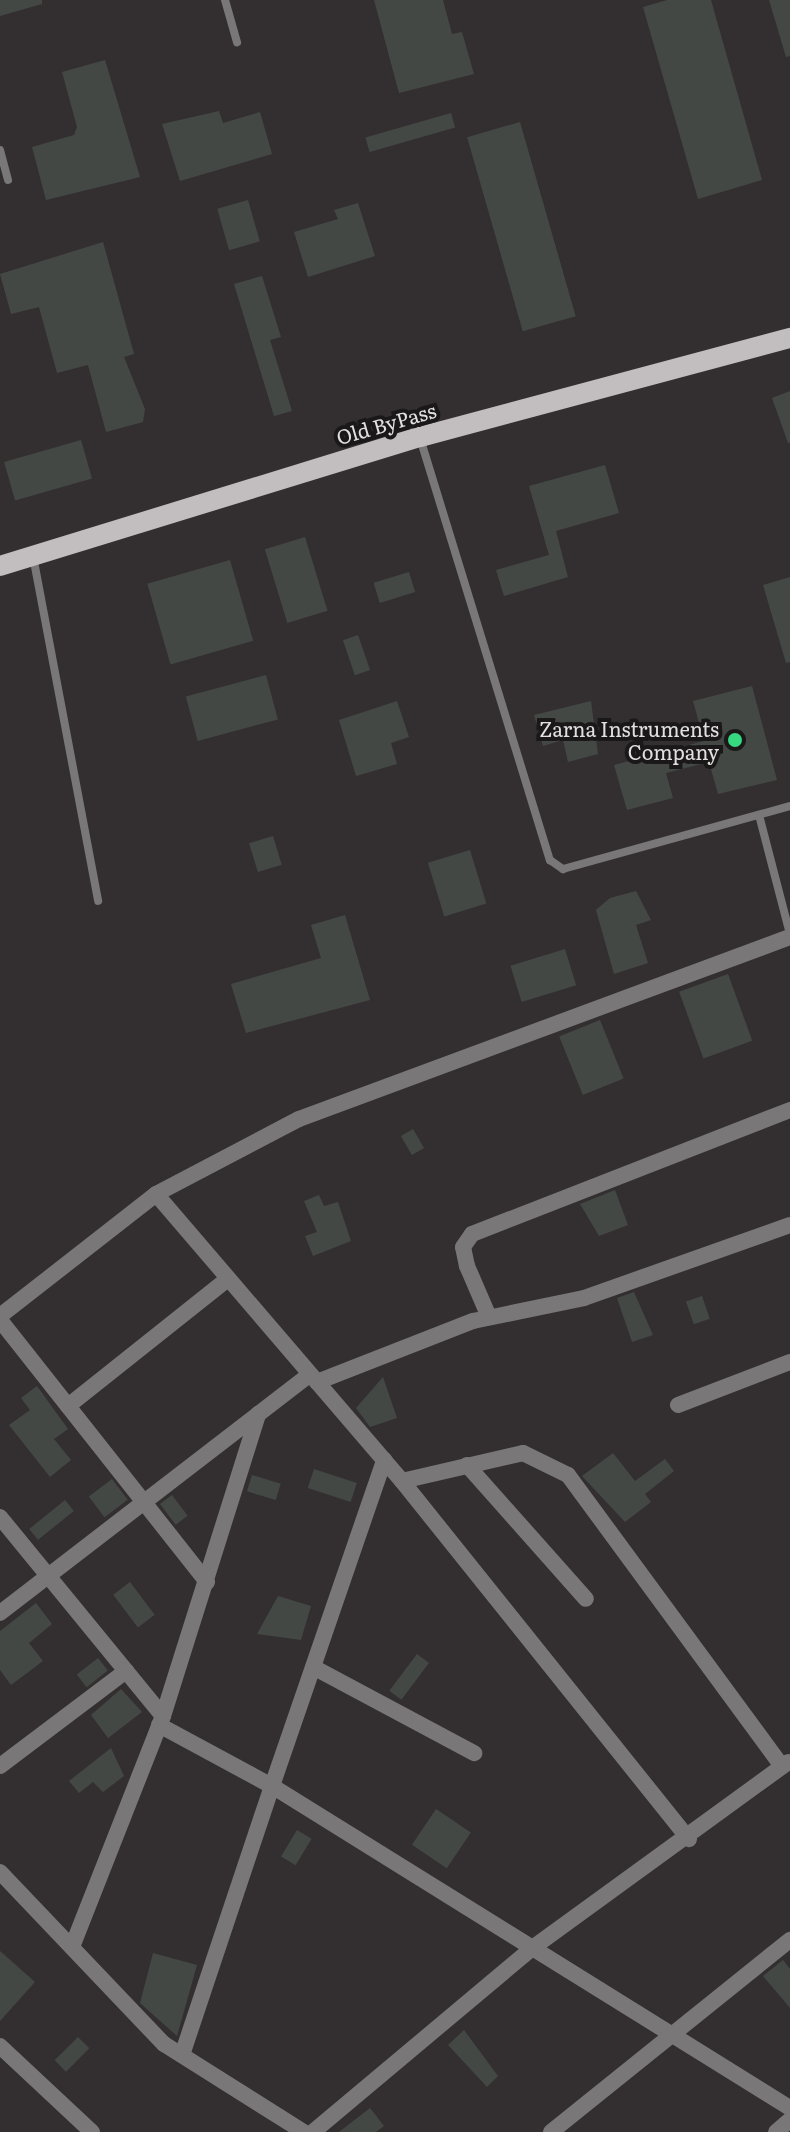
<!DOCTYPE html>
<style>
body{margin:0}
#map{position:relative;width:790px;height:2132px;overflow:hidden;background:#332f31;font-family:Literata,serif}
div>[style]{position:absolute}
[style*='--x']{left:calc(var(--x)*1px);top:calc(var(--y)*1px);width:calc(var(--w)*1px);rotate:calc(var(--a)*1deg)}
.building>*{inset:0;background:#444845;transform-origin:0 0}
.lane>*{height:8px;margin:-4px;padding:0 4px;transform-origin:4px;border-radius:4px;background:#797778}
.street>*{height:16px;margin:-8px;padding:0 8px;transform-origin:8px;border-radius:8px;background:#797778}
.primary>*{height:20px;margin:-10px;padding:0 10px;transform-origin:10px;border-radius:10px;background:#c2bdbf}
.dots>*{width:22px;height:22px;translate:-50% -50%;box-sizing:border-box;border:4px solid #1a1818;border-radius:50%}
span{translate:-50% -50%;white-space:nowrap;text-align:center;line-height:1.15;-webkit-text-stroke:8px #1a1818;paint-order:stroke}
.street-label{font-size:20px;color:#e3e0e1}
.poi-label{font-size:20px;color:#e3e0e1}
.right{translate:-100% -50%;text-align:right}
</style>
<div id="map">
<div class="building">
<i style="clip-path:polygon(0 0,42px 0,42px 4px,0 16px)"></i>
<i style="clip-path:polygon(374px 0,443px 0,452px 34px,462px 32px,474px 74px,399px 93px)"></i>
<i style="clip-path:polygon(667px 0,711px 0,762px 180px,698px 199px,643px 7px)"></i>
<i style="clip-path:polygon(769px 0,790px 0,790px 56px,786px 57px)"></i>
<i style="clip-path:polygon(105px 60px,140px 177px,46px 200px,32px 147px,74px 135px,77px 127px,62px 72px)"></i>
<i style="clip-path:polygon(219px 111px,223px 123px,260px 112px,272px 154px,180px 181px,162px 124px)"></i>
<i style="left:451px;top:113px;width:15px;height:89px;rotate:74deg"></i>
<i style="left:520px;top:122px;width:202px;height:55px;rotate:74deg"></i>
<i style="left:248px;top:200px;width:43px;height:32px;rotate:74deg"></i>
<i style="clip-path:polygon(358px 203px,375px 256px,308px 277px,294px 232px,338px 219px,334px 210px)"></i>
<i style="clip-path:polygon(103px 242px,134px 354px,124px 357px,145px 409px,143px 422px,106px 432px,88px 365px,57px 373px,39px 307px,11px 314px,0 274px)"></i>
<i style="clip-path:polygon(262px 276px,281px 337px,270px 340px,292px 411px,274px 416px,234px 284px)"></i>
<i style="clip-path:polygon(790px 391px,790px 443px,788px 443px,772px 398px)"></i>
<i style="left:81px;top:440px;width:40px;height:80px;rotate:74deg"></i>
<i style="clip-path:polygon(605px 465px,619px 513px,556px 531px,568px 577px,504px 596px,496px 570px,549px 555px,529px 486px)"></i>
<i style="left:305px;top:537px;width:77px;height:42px;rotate:73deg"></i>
<i style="left:230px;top:560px;width:84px;height:86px;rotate:74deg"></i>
<i style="left:409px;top:572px;width:21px;height:37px;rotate:73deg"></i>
<i style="clip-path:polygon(790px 577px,790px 662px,786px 663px,763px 585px)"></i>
<i style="left:358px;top:635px;width:37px;height:16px;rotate:71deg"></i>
<i style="left:266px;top:675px;width:46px;height:83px;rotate:75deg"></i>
<i style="clip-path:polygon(752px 686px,777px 780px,718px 794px,709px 762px,666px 773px,673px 798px,627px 810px,614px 765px,704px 741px,693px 701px)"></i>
<i style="clip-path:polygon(397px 701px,409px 737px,391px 743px,397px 764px,356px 776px,339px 720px)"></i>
<i style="clip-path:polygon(591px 701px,598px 754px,568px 762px,563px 740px,543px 746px,534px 715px)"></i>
<i style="left:273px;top:836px;width:30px;height:25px;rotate:73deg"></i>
<i style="left:470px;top:850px;width:56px;height:44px;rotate:73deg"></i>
<i style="clip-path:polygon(636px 891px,651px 920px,636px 925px,648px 963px,614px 974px,596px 910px,610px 898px)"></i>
<i style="clip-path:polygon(345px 915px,370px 1000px,246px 1033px,231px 984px,321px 958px,311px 925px)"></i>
<i style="left:565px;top:949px;width:38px;height:57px;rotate:73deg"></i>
<i style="left:728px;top:974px;width:71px;height:52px;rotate:70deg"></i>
<i style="left:600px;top:1020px;width:63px;height:44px;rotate:68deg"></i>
<i style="left:413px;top:1129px;width:22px;height:14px;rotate:60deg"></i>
<i style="clip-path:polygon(615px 1190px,628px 1225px,599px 1236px,580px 1204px)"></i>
<i style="clip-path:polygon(319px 1195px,324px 1206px,338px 1202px,351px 1241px,313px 1256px,305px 1236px,317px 1232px,304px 1201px)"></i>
<i style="clip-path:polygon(634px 1292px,653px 1335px,632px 1342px,617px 1298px)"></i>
<i style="left:702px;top:1296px;width:24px;height:17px;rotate:71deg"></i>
<i style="clip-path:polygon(383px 1377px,397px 1418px,370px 1427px,356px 1408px)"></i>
<i style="clip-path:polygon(37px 1386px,68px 1429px,54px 1439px,71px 1460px,50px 1477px,9px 1425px,30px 1410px,21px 1398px)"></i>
<i style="clip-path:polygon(613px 1453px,635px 1481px,665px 1459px,674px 1471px,645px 1494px,651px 1502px,625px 1522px,582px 1476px)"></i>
<i style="left:314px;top:1469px;width:45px;height:20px;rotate:18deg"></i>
<i style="left:252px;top:1475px;width:30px;height:17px;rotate:17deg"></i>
<i style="left:112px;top:1479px;width:26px;height:29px;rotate:53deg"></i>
<i style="left:172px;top:1495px;width:26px;height:15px;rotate:53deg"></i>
<i style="left:65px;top:1500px;width:14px;height:46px;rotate:51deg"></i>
<i style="left:130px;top:1582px;width:41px;height:21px;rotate:53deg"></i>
<i style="clip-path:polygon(278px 1596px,311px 1606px,301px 1640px,257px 1634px)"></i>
<i style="clip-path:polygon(36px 1603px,52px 1624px,29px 1643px,43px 1661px,11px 1685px,0 1670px,0 1631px)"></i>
<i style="left:417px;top:1654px;width:15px;height:46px;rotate:37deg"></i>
<i style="left:98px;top:1658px;width:16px;height:27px;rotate:52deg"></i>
<i style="clip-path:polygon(121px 1689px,142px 1712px,108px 1738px,91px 1715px)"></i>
<i style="clip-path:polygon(111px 1748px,124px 1776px,103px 1792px,93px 1782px,79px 1793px,69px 1781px)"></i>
<i style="left:436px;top:1809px;width:42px;height:43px;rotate:34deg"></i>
<i style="left:297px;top:1830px;width:17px;height:31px;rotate:31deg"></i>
<i style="clip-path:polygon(0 1951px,35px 1982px,0 2021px)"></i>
<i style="clip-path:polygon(153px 1953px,197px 1965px,177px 2036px,140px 2003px)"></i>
<i style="clip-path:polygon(783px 1960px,790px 1969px,790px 2008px,763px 1976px)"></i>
<i style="clip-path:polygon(464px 2030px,498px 2076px,487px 2087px,448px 2045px)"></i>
<i style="left:78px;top:2037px;width:16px;height:33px;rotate:45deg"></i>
<i style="clip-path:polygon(370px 2108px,384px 2126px,376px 2132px,339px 2132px)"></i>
</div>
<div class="lane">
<i style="--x:225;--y:0;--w:44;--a:74.1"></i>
<i style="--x:0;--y:150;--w:31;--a:75"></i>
<i style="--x:420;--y:438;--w:442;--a:72.9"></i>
<i style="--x:550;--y:860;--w:16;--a:35"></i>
<i style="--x:563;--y:869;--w:236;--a:-15.5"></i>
<i style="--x:33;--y:556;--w:351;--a:79.3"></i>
<i style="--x:759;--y:815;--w:123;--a:75.4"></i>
</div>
<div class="street">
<i style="--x:156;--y:1194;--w:161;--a:-27.7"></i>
<i style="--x:299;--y:1119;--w:524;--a:-20.34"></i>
<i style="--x:0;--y:1316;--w:198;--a:-38"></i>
<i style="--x:156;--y:1194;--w:378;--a:49.4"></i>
<i style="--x:402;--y:1481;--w:124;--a:-13"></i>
<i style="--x:523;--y:1453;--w:50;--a:26.1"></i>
<i style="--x:568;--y:1475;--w:361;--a:53.7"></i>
<i style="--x:489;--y:1317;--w:56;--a:-113.3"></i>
<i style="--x:467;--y:1266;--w:19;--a:-102"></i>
<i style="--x:463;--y:1247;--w:16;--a:-55"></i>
<i style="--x:472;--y:1234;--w:341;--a:-21.3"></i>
<i style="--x:0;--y:1320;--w:334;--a:51.7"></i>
<i style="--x:317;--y:1382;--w:168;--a:-21.4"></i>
<i style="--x:473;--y:1321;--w:113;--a:-11.7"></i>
<i style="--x:584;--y:1298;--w:219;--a:-19.5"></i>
<i style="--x:678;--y:1405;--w:120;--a:-21"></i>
<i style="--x:68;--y:1406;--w:201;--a:-38.5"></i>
<i style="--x:467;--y:1465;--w:179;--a:48.4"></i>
<i style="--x:402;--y:1481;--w:459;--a:51.3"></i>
<i style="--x:0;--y:1517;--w:257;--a:50.7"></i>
<i style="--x:0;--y:1613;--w:389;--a:-37.6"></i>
<i style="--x:313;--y:1667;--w:183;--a:28.1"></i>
<i style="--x:159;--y:1725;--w:128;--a:28.4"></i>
<i style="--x:272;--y:1786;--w:345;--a:-71"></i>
<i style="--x:0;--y:1766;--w:158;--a:-37"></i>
<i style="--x:0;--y:1872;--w:238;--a:46.4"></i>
<i style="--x:164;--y:2044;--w:165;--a:32.2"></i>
<i style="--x:72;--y:1947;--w:248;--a:-68.5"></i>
<i style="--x:163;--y:1716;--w:317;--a:-72.5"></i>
<i style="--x:0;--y:2046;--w:126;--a:43.1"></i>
<i style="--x:182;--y:2055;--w:284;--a:-71.5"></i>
<i style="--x:272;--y:1786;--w:610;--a:31.87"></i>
<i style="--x:313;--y:2132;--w:285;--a:-40"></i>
<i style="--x:531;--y:1949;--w:318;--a:-36"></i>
<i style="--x:551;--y:2132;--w:307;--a:-38.8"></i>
<i style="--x:776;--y:2132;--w:18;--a:-41"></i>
</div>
<div class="primary">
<i style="--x:0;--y:566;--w:439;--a:-17.1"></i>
<i style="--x:420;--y:437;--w:383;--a:-15"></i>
</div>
<div class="dots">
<i style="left:735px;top:740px;background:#36d880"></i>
</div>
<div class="street-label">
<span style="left:386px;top:423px;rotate:-16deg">Old ByPass</span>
</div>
<div class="poi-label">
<span class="right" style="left:719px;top:740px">Zarna Instruments<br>Company</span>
</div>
</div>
